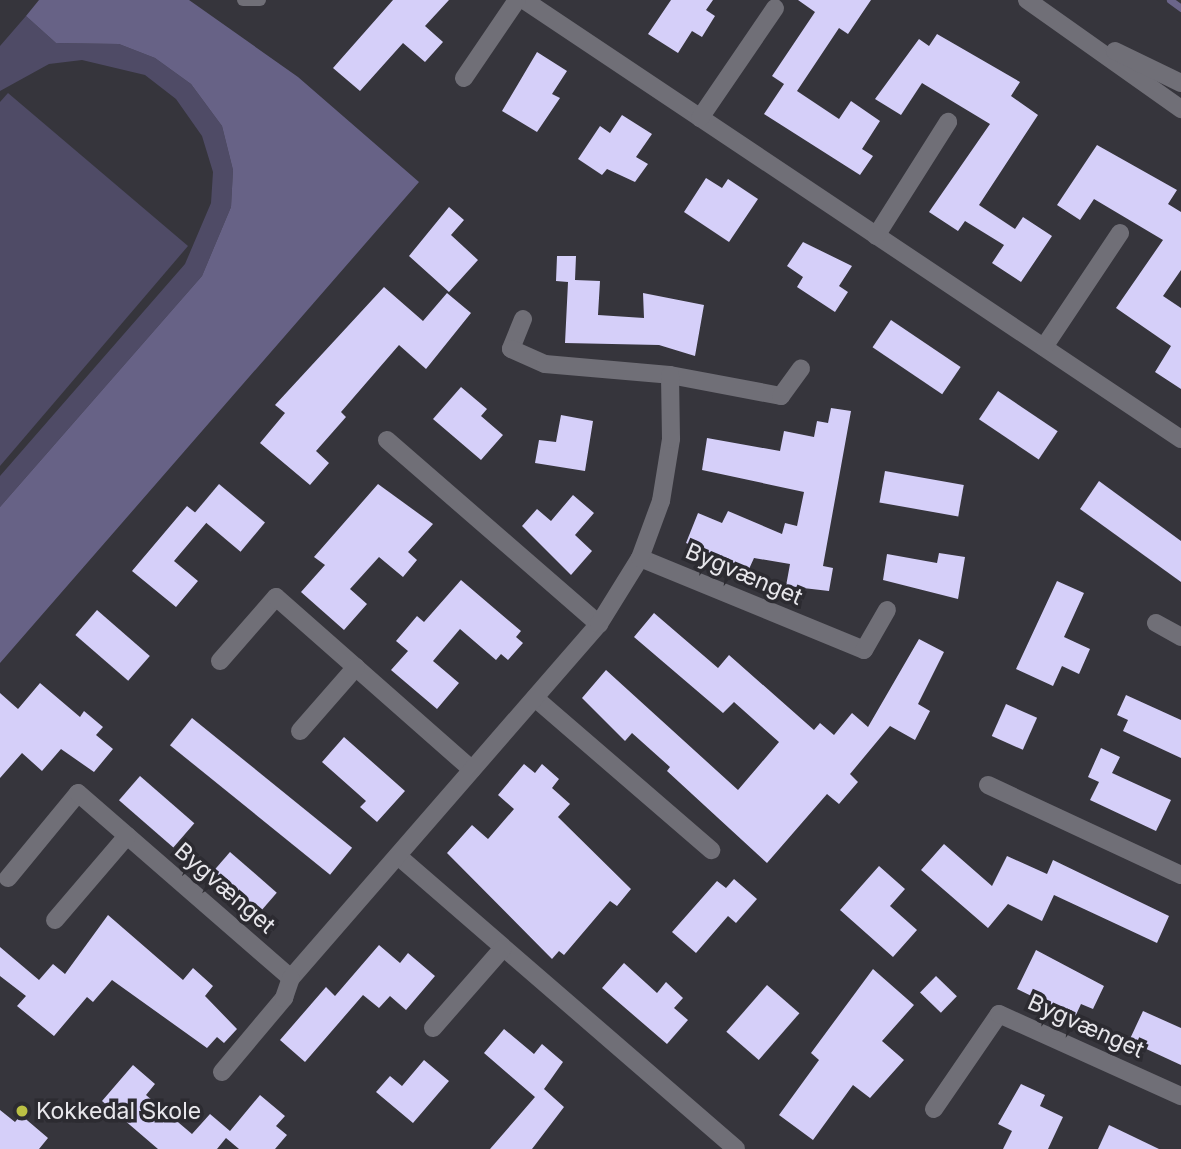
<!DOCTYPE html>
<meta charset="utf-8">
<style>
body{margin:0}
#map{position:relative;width:1181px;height:1149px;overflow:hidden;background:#36353c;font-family:Inter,sans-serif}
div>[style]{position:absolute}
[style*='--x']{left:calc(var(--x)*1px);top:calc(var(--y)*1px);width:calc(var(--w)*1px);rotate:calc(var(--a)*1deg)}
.green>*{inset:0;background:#4f4b66}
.forest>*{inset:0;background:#676286}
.stream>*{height:7px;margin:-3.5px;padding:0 3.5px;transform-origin:3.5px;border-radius:3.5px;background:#6b658a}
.building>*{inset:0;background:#d5cff9;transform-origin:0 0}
.lane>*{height:12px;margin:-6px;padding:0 6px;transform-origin:6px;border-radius:6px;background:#706f77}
.street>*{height:18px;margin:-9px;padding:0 9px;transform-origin:9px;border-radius:9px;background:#706f77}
.secondary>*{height:18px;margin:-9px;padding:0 9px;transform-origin:9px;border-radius:9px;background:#706f77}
.dots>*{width:19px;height:19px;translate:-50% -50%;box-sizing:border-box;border:4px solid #2c2b31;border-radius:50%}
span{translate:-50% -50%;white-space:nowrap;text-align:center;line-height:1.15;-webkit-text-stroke:7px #2c2b31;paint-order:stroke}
.street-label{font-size:23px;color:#e8e7ec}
.poi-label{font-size:23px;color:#e8e7ec}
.left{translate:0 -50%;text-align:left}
</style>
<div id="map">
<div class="green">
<i style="clip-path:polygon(26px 16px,56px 43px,119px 44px,155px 58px,191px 84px,222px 126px,233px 170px,231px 207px,202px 276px,0 507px,0 476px,185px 264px,211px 203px,213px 172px,202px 136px,176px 99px,145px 75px,82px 60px,49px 64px,0 91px,0 46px)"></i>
<i style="clip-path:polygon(8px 93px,188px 246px,0 466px,0 102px)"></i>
</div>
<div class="forest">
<i style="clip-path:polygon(39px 0,189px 0,298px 77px,419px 182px,0 663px,0 507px,202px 276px,231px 207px,233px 170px,222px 126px,191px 84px,155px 58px,119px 44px,56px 43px,26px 16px)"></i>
</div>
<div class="stream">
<i style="--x:1170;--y:0;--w:14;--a:36"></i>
</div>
<div class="building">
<i style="clip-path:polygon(393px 0,449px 0,425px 26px,443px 42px,425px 62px,403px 43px,360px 91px,333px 68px)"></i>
<i style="clip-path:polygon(671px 0,713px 0,706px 10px,715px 16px,702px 37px,692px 31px,678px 53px,648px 34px)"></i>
<i style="clip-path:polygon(798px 0,871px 0,848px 34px,839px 28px,797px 91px,839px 119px,851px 101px,880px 121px,862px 149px,873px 156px,860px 175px,764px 114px,784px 84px,772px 76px,815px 12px)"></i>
<i style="clip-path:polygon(937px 34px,1020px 82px,1011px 96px,1038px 115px,979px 205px,1015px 229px,1023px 217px,1052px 236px,1021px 282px,992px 263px,1004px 245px,965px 221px,958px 231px,929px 212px,990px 124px,922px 83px,901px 115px,875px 99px,919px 39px,929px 46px)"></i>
<i style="clip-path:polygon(537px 52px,567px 71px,552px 94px,560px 98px,537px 132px,502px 111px)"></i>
<i style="clip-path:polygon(622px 115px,652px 134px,636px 157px,648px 164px,635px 182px,607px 169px,602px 175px,578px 159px,600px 126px,610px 133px)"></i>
<i style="clip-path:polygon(1097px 145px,1177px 190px,1168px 204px,1181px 212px,1181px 270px,1163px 296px,1181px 308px,1181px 389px,1155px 372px,1171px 346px,1116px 308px,1163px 240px,1094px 199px,1080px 220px,1057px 205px)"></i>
<i style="clip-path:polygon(706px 178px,722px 188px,728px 179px,758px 199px,729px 242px,684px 212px)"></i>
<i style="clip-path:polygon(449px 207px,464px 220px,451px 235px,478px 260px,449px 292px,409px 256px)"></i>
<i style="clip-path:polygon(803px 242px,852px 266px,839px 286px,848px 292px,835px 312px,797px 287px,803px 277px,787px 266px)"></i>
<i style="clip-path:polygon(557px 256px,576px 256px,575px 280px,600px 281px,598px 315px,644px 318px,643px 293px,704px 305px,695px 356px,659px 345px,565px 343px,568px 282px,556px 281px)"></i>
<i style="clip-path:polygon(384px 287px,423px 321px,447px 293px,471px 313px,426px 369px,399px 345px,341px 412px,346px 417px,316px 451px,329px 463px,310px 485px,260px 443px,285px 413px,275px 405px)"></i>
<i style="left:891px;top:320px;width:84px;height:33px;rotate:34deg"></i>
<i style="clip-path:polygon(461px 387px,487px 409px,481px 416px,503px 435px,481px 460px,433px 419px)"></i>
<i style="left:998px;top:391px;width:72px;height:34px;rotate:34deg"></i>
<i style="clip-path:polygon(831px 408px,851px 411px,823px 566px,833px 568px,829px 591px,786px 586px,790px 564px,754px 558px,749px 569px,686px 543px,698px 513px,722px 523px,728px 511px,782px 534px,785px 523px,797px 526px,804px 492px,702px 470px,707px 438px,780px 451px,784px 431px,814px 437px,817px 421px,828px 423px)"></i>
<i style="clip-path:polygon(561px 415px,593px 421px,585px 471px,535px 463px,539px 440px,556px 442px)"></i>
<i style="left:885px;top:471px;width:80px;height:32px;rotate:10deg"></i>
<i style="clip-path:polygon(1099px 481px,1181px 541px,1181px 582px,1080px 509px)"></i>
<i style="left:219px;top:484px;width:60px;height:38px;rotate:40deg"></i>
<i style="clip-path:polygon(378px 484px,433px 524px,408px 552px,417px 560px,403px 577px,379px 557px,350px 589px,367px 604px,344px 630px,301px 592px,325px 565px,314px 557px)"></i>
<i style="clip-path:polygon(573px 495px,594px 513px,575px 535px,592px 551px,571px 575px,522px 526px,537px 509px,551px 521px)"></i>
<i style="clip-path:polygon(187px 506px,207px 522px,174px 561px,198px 581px,176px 607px,132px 571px)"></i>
<i style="clip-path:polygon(939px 553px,965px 557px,958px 599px,883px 580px,887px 554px,937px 563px)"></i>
<i style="clip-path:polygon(461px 580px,521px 631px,516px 637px,523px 643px,508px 660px,501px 654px,496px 660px,460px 629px,433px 661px,459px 683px,437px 709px,391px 670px,408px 651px,396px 641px,417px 616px,424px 622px)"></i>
<i style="clip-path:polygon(1057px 581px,1084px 593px,1064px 637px,1090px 649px,1079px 674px,1062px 666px,1053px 686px,1016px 669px)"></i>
<i style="left:97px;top:610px;width:70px;height:33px;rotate:41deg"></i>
<i style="clip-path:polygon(654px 613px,718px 668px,729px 655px,814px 730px,820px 723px,834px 735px,852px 713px,868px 727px,919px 639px,944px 652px,918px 704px,930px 711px,915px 740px,890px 726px,850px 774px,858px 782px,839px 804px,827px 794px,767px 863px,667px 771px,670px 767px,632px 733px,625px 741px,582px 698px,606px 670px,738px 790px,779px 742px,734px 702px,723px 713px,634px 637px)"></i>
<i style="clip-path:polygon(40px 683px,80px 717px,84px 711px,103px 727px,96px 735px,113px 749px,94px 772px,61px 749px,42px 771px,22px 753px,0 778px,0 693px,18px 709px)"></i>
<i style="clip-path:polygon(1126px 695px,1181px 720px,1181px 758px,1123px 731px,1128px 720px,1117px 715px)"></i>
<i style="left:1006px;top:704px;width:34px;height:35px;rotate:24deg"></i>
<i style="left:192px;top:718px;width:206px;height:35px;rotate:39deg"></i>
<i style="clip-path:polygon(344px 737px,405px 791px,377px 822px,360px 807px,366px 801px,322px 762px)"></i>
<i style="clip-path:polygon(1101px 748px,1120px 757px,1112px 773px,1171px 800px,1156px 831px,1090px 800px,1099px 782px,1088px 777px)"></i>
<i style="clip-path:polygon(524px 764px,535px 773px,542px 764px,559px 779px,552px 788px,570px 804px,558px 817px,631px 889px,617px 906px,610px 901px,564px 955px,559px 951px,552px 959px,447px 853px,472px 825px,488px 839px,514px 809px,498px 795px)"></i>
<i style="left:140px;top:776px;width:72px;height:32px;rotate:41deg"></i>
<i style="clip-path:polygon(944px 844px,992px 886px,1007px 856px,1047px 874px,1053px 860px,1169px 916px,1157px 943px,1054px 895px,1042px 921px,1008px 904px,988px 928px,921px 870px)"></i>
<i style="left:230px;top:852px;width:62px;height:36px;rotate:41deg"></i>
<i style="clip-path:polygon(879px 866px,905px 889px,890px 906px,917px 930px,893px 957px,840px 910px)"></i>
<i style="clip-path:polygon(734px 879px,757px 899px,736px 923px,728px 916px,696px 953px,672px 932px,717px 881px,726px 888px)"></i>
<i style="clip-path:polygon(108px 915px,183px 980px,193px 968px,213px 986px,205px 996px,237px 1029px,224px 1043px,217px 1037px,207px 1048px,112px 980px,93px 1002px,87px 997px,54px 1036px,17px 1006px,26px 996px,0 976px,0 947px,39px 980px,53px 964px,65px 974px)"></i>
<i style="clip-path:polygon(379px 945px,400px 963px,408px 953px,435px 976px,406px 1010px,390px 996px,379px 1008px,363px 995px,305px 1062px,280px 1040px,326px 987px,335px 996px)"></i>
<i style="clip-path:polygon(1036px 950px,1104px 986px,1093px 1009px,1081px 1004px,1075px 1017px,1017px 989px)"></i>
<i style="clip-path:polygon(624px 963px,657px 993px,666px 982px,683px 998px,674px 1008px,688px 1020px,667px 1044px,602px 988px)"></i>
<i style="clip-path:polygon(873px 969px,914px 1005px,882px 1041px,904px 1060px,870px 1098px,853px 1085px,813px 1140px,779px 1115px,819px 1060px,811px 1053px)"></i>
<i style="left:936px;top:976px;width:29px;height:23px;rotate:44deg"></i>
<i style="left:767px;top:985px;width:43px;height:62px;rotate:41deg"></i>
<i style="clip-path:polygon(1143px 1011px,1181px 1028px,1181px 1065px,1129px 1041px)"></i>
<i style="clip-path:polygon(504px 1029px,534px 1054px,542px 1044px,563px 1062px,544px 1089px,564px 1107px,532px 1149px,490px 1149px,535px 1097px,484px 1053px)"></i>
<i style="clip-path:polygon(424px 1060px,449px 1081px,413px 1123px,376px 1092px,390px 1076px,402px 1086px)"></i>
<i style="clip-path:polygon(133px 1065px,155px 1084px,146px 1095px,192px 1134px,210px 1114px,230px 1131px,260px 1095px,285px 1116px,276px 1126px,287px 1135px,275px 1149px,239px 1149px,226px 1138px,217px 1149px,158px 1149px,102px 1101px)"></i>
<i style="clip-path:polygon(1021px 1084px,1045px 1095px,1040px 1106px,1063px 1117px,1048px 1149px,1003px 1149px,1012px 1131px,998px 1124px)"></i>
<i style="clip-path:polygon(0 1110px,15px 1122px,21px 1115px,48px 1138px,39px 1149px,0 1149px)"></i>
<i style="clip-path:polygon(1109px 1125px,1159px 1149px,1098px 1149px)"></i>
</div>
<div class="lane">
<i style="--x:243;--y:0;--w:17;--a:0"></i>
</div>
<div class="street">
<i style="--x:524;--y:0;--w:790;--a:33.75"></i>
<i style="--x:464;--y:78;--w:94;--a:-55.8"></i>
<i style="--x:700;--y:118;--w:133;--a:-55.7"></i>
<i style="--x:876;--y:236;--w:135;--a:-57.7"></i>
<i style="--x:523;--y:319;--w:32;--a:112"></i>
<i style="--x:511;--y:349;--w:37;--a:24"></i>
<i style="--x:545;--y:364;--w:125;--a:5"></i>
<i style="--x:670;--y:375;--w:113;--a:10.7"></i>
<i style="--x:781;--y:396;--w:34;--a:-54"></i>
<i style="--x:1044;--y:347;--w:137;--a:-56.3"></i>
<i style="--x:387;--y:440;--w:281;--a:41"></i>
<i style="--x:640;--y:558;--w:242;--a:22.3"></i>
<i style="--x:864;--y:650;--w:46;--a:-60.1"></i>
<i style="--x:1156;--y:623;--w:29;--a:29"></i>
<i style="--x:220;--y:661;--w:85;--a:-48.8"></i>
<i style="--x:276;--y:597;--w:261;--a:41.4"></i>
<i style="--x:535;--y:698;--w:233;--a:40.8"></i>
<i style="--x:300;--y:731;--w:85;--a:-48.8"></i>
<i style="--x:988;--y:785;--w:213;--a:25"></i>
<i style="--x:398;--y:856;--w:447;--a:40.9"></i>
<i style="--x:8;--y:878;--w:110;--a:-50.5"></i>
<i style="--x:78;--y:793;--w:282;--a:41"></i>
<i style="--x:291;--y:978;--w:469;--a:-49"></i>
<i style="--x:599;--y:624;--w:78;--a:-58.2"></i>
<i style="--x:640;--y:558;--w:61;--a:-69.8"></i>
<i style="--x:661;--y:501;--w:63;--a:-80.8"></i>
<i style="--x:671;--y:439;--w:64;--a:-90.9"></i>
<i style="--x:55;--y:920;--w:111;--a:-49.4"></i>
<i style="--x:433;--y:1028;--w:106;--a:-48.8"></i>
<i style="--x:222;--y:1072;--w:97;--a:-50"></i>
<i style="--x:284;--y:998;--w:21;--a:-71"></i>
<i style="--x:934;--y:1109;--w:115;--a:-55.6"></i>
<i style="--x:999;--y:1014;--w:200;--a:24.3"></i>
</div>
<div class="secondary">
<i style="--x:1027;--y:0;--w:189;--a:35.3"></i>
<i style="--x:1115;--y:51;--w:73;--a:25.9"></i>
</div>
<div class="dots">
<i style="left:22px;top:1111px;background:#bbc044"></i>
</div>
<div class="street-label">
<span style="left:744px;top:574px;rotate:23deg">Bygvænget</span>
<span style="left:225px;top:888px;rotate:41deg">Bygvænget</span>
<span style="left:1086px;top:1026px;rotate:24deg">Bygvænget</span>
</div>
<div class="poi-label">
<span class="left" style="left:36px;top:1111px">Kokkedal Skole</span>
</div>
</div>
